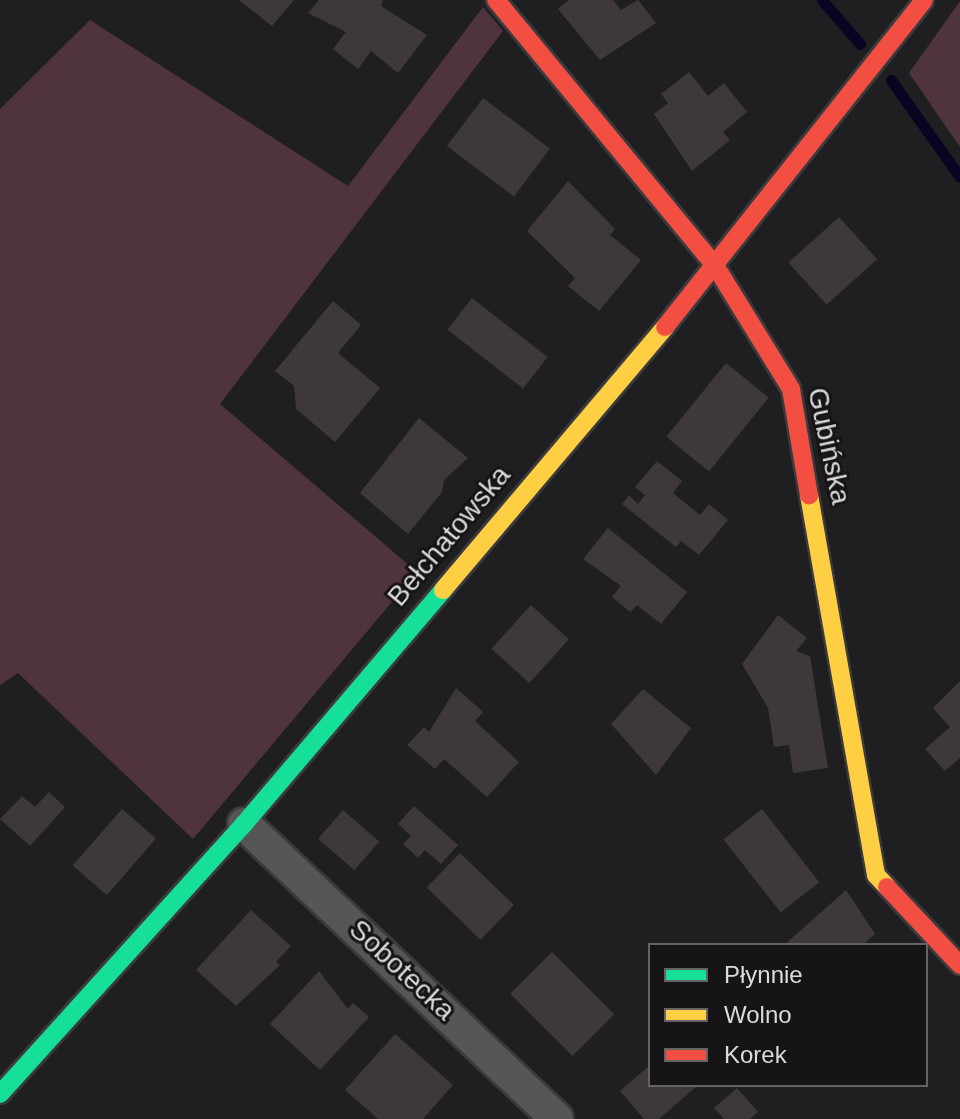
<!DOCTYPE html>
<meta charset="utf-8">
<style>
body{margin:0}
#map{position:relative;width:960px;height:1119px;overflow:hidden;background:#1f1e20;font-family:Helvetica,sans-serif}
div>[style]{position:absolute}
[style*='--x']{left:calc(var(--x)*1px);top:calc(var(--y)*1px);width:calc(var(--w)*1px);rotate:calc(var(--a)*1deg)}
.green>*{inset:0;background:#4f343c}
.stream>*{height:11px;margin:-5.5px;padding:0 5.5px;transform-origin:5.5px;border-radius:5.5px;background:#080523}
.building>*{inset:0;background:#3e383d;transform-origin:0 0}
.roads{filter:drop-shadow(2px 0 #3b3a3c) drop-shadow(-2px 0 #3b3a3c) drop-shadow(0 2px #3b3a3c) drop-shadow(0 -2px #3b3a3c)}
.street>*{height:32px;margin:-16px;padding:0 16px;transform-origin:16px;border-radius:16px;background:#565557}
.fast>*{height:18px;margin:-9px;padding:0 9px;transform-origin:9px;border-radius:9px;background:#16e098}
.slow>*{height:18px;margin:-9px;padding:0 9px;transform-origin:9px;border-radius:9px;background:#ffcf43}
.jam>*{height:18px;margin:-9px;padding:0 9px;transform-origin:9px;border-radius:9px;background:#f24e42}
span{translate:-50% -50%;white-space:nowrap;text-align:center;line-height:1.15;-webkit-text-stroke:6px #171418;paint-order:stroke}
.street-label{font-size:28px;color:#dcdadd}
.legend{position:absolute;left:648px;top:943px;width:280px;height:144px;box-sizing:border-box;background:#171418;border:2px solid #666367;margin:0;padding:10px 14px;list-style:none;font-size:24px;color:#dcdadd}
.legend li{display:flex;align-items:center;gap:16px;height:40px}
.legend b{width:40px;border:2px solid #666367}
</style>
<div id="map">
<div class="green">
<i style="clip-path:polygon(960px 1px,960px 147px,909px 73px)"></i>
<i style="clip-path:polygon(483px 7px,503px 31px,220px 404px,417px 572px,193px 839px,18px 673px,0 685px,0 109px,90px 20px,348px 186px)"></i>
</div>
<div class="stream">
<i style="--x:822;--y:0;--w:58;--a:49.2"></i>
<i style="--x:891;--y:80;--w:119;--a:54.6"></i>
</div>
<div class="building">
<i style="clip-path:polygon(239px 0,294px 0,272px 26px)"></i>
<i style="clip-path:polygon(319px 0,383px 0,381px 6px,427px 35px,398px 73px,371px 51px,358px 69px,333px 49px,346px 32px,308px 13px)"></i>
<i style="clip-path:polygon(569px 0,613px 0,621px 10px,638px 0,656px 23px,600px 60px,558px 9px)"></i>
<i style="clip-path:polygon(689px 72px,708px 96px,724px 83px,747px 112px,723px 132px,730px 140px,692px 171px,654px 114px,668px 103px,661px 94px)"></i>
<i style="left:483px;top:98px;width:84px;height:60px;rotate:37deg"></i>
<i style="clip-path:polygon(568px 181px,615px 229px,610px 235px,641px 260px,599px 311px,568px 286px,575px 278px,527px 231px)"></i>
<i style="left:839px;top:217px;width:57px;height:68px;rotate:48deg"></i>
<i style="left:472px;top:298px;width:96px;height:40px;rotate:38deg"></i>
<i style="clip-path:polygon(333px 301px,361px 325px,338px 353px,380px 388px,335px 442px,296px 409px,294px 386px,275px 371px)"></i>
<i style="left:726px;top:363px;width:55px;height:95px;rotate:39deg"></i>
<i style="clip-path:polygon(419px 418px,468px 458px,444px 480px,442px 492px,408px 534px,360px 493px)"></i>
<i style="clip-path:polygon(657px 461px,682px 481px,673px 493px,700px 515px,709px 504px,728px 520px,699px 555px,681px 541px,676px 547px,622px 504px,629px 495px,638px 504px,645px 495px,635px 487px)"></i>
<i style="clip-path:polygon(608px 528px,687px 592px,661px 624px,637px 605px,630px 612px,612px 597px,621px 586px,583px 559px)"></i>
<i style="left:531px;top:605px;width:51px;height:59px;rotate:42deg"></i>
<i style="clip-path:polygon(778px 615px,807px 638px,796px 651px,810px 656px,828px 768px,793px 773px,789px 745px,774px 747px,768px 708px,742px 664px)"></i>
<i style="clip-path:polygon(960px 681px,960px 758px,945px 771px,925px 749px,950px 727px,933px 708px)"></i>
<i style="clip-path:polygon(456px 688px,483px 712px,475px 721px,519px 762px,487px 797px,444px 759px,435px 769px,407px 745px,424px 727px,429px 732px)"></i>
<i style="clip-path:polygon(643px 689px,691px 728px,656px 775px,611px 724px)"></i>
<i style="clip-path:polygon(49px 792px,65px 807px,30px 846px,0 819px,22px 796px,35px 807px)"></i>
<i style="clip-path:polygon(414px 806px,458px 845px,441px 864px,425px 850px,418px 858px,403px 844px,411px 836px,398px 824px)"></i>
<i style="left:122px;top:809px;width:45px;height:75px;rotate:41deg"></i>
<i style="left:762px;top:809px;width:93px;height:49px;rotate:52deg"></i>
<i style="left:343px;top:810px;width:48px;height:38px;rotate:41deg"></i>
<i style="left:460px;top:853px;width:75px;height:48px;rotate:44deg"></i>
<i style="clip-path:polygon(846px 890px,875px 934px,863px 945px,784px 945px)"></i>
<i style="clip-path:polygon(251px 910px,291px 946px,276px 962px,280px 965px,236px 1006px,196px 970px)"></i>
<i style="left:552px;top:952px;width:88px;height:59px;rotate:45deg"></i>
<i style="clip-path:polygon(319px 971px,348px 1009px,353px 1003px,369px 1017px,320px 1070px,270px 1024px)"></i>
<i style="clip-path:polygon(395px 1034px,453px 1085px,423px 1119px,378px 1119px,345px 1090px)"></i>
<i style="clip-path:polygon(650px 1065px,650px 1085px,698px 1085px,659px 1119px,644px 1119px,620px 1091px)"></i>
<i style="clip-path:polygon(737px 1088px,758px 1112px,750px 1119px,724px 1119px,714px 1108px)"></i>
</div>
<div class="roads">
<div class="street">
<i style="--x:244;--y:824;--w:430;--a:43.3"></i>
</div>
<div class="fast">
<i style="--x:0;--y:1094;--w:364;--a:-47.9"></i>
<i style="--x:244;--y:824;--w:307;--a:-49.6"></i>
</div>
<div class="slow">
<i style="--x:809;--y:495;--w:386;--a:80"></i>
<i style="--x:876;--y:875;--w:16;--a:47"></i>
<i style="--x:443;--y:590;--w:344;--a:-49.8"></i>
</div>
<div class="jam">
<i style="--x:496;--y:0;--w:346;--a:50.5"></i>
<i style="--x:716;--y:267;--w:143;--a:58.4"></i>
<i style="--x:791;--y:389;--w:108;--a:80.4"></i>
<i style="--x:665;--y:327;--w:417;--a:-51.6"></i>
<i style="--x:887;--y:887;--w:107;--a:46.9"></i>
</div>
</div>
<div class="street-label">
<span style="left:829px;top:446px;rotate:78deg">Gubińska</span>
<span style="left:449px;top:536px;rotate:-50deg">Bełchatowska</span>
<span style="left:402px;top:970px;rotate:43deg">Sobotecka</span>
</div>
<ul class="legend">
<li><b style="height:10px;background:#16e098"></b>Płynnie</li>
<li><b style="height:10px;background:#ffcf43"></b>Wolno</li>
<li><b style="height:10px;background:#f24e42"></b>Korek</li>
</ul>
</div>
